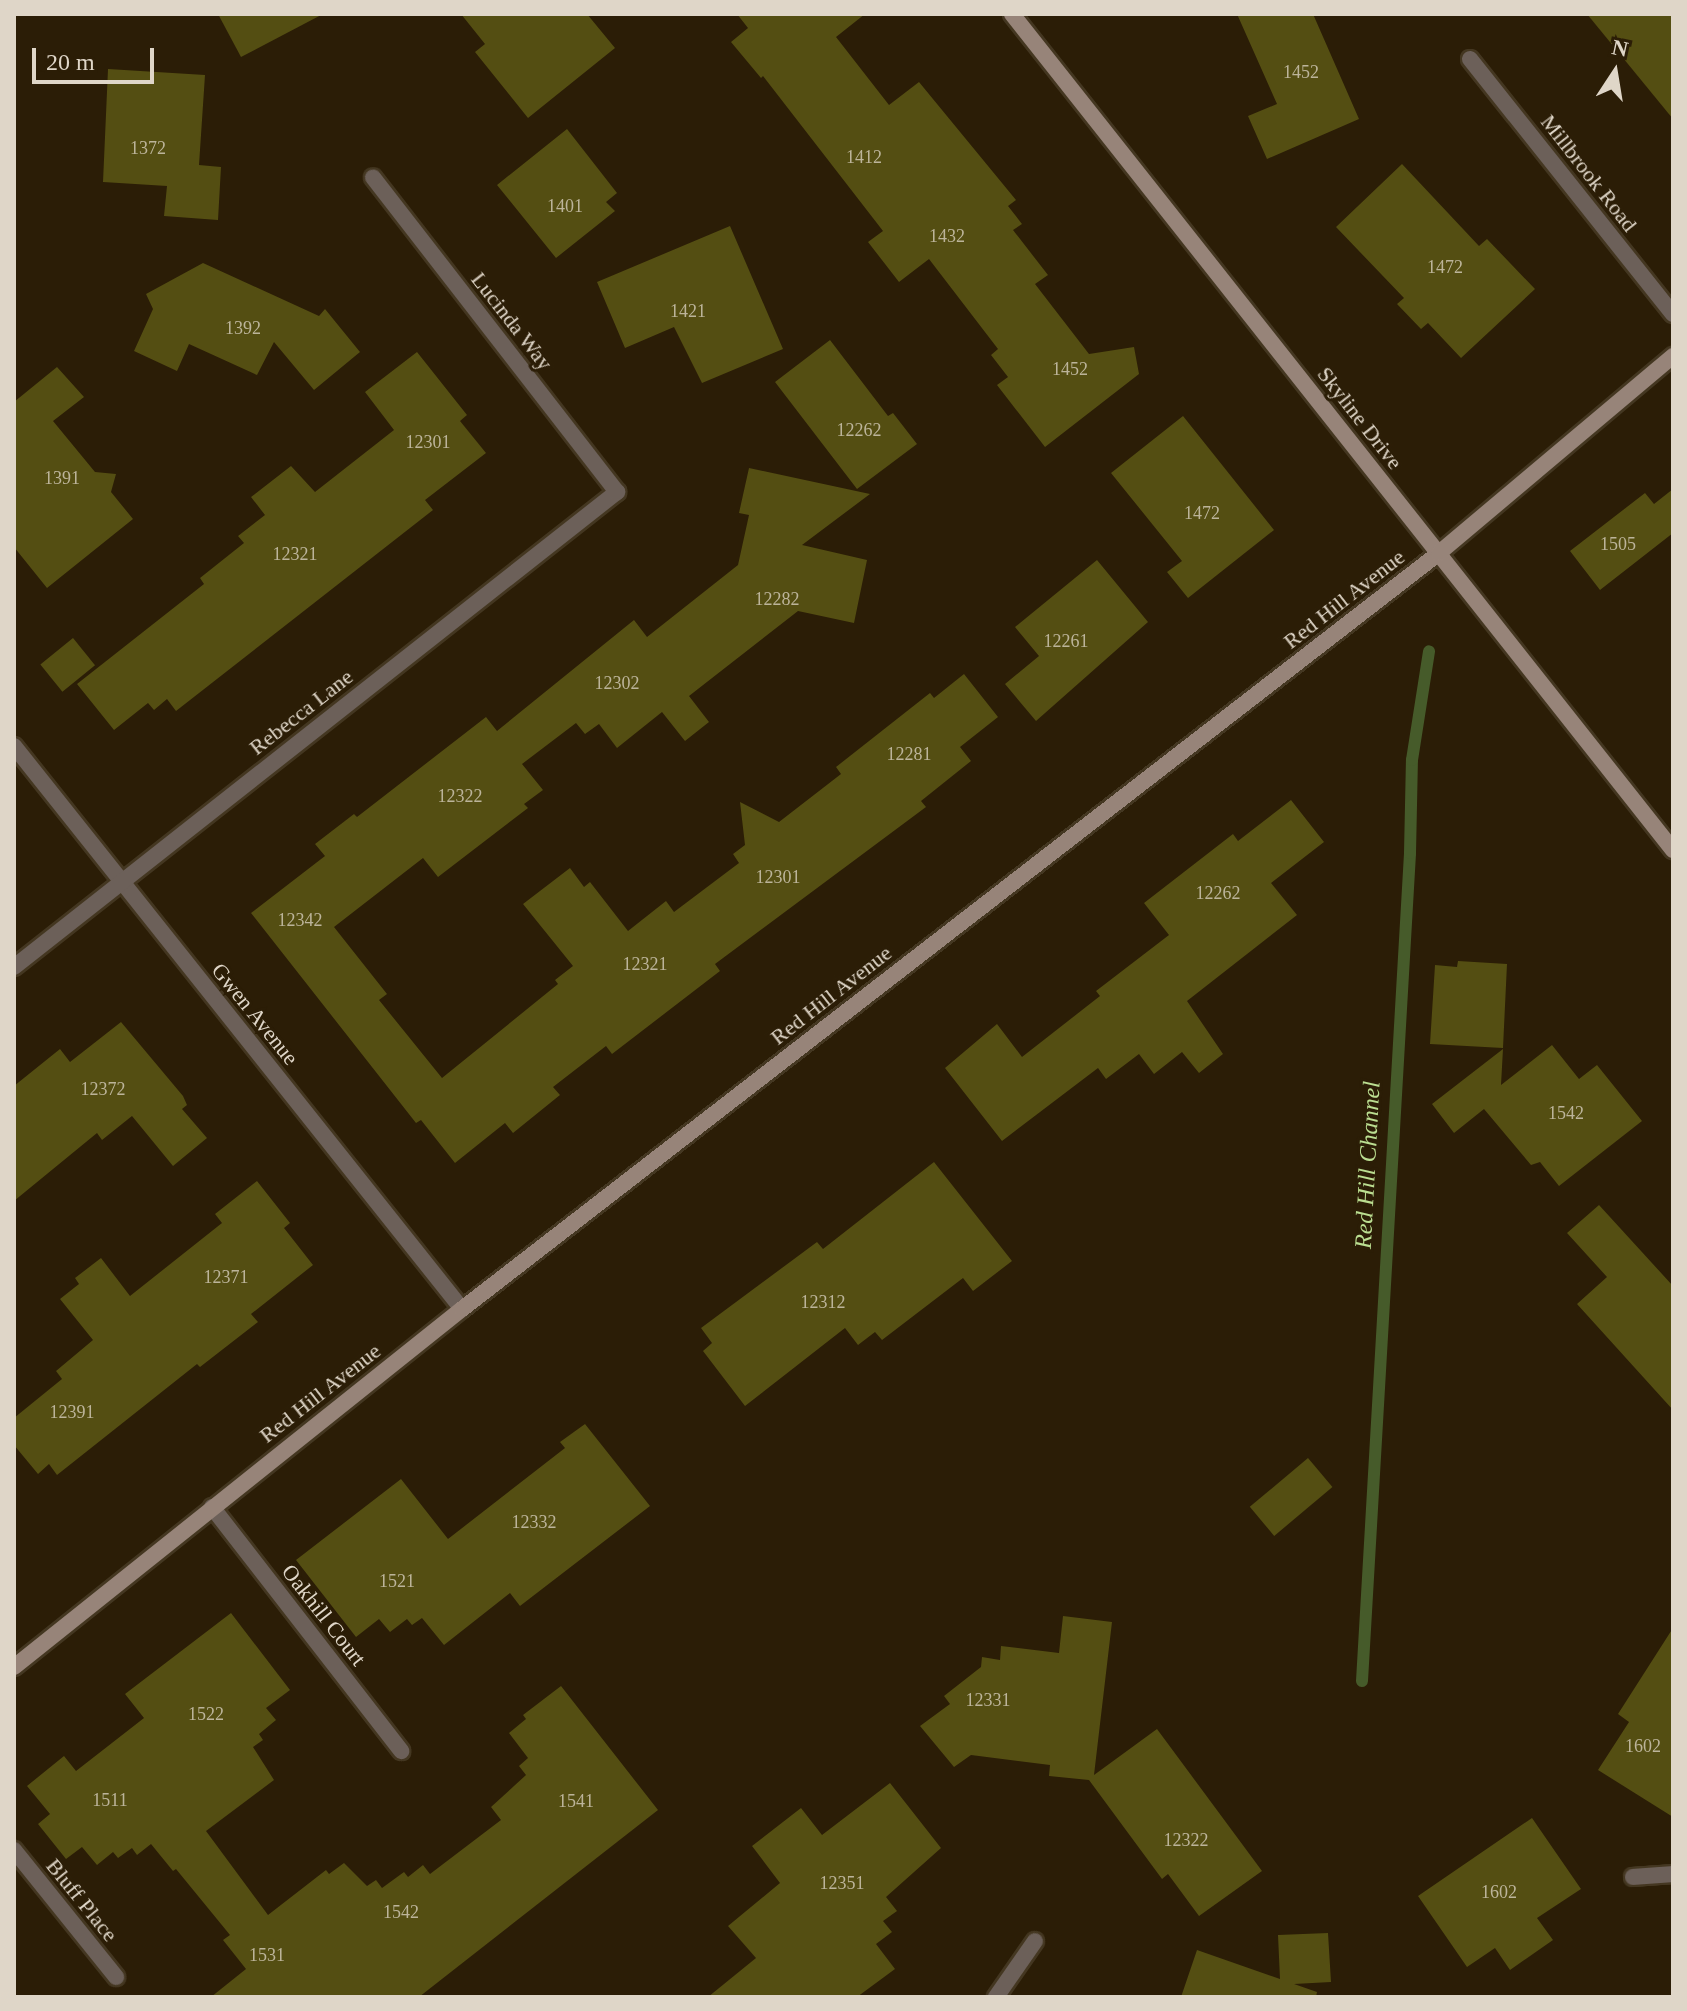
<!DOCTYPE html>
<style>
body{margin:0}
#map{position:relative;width:1687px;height:2011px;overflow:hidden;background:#2b1d06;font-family:Georgia,serif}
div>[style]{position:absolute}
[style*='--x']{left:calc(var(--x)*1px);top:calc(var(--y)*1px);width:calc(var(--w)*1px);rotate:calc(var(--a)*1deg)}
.stream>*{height:12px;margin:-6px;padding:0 6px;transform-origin:6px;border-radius:6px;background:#465b2a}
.building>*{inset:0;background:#544e12;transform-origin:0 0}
.roads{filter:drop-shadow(2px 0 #443721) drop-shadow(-2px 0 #443721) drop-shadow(0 2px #443721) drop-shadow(0 -2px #443721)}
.lane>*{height:16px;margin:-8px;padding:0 8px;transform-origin:8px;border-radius:8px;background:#6c6059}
.street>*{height:16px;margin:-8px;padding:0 8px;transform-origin:8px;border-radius:8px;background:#6c6059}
.secondary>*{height:16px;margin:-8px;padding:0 8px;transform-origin:8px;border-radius:8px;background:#978479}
span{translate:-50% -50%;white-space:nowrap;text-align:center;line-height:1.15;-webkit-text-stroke:6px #2b1d06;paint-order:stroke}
.number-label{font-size:18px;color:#bcb49a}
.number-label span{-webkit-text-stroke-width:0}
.street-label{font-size:22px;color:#dfd6c8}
.water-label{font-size:24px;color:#bbde91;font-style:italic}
.frame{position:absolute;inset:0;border:16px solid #dfd6c8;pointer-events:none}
.north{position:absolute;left:1575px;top:32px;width:80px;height:80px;-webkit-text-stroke:6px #2b1d06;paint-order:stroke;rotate:12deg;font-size:22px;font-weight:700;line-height:32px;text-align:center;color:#dfd6c8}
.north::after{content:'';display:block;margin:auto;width:28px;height:36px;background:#dfd6c8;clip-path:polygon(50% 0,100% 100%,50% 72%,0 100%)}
.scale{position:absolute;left:32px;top:48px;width:122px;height:36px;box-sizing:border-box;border:4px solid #dfd6c8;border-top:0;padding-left:10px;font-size:24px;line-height:28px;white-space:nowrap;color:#dfd6c8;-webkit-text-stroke:6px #2b1d06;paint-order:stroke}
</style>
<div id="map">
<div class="stream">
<i style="--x:1362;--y:1681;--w:829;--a:-86.68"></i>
<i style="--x:1410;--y:853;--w:93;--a:-88.8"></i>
<i style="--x:1412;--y:760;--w:110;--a:-81.1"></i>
</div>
<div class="building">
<i style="clip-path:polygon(218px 14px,323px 14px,241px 57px)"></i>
<i style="clip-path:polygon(461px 14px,587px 14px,615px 48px,528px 118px,475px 52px,485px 44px)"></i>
<i style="clip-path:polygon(737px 14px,865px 14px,836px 37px,889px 105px,919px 82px,1016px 200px,1008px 206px,1022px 224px,1013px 230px,1048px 275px,1035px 284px,1089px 354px,1134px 347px,1139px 374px,1045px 447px,997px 385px,1008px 377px,991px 355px,998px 349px,929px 259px,899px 282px,868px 242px,883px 231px,763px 76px,761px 78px,731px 42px,748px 28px)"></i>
<i style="clip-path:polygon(1237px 14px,1313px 14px,1359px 119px,1267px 159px,1248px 116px,1277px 104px)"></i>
<i style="clip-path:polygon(1587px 14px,1673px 14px,1673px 119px)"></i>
<i style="clip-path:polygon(108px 69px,205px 75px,199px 165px,221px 167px,218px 220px,164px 216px,167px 186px,103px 182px)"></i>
<i style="clip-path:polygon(567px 129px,617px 193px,606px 202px,615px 211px,556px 258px,497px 185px)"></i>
<i style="clip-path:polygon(1402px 164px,1479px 246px,1487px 239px,1535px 289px,1461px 358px,1428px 323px,1421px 329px,1397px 304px,1404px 298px,1336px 227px)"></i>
<i style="clip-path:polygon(730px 226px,783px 349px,702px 383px,674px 327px,625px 348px,597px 282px)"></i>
<i style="clip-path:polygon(203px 263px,319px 316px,325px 309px,360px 352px,314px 390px,274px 342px,257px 375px,189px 344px,177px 371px,134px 351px,153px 309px,146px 294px)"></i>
<i style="clip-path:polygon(830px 340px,888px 416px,893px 413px,917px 444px,857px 489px,775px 382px)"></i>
<i style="clip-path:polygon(417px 352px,467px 415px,460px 421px,486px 453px,425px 500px,433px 510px,176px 711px,167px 699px,154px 710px,148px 703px,114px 730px,77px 684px,204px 584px,200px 578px,244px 543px,238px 536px,265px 515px,251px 497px,291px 466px,315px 492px,394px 430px,365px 392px)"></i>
<i style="clip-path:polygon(57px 367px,84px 397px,53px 421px,95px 472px,116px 474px,111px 492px,133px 519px,47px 588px,14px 547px,14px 402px)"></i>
<i style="clip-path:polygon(1183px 416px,1274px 530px,1188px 598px,1167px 572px,1182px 561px,1111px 473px)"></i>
<i style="clip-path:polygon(749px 468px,870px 494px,802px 545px,867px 560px,854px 623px,798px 611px,689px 696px,709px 722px,685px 741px,662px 712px,617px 748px,599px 724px,585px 734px,576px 723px,522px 764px,543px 790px,524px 804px,528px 808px,438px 877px,423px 858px,334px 927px,387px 994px,379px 1000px,442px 1078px,558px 984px,555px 980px,573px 966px,523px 904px,570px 868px,584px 887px,590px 882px,628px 931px,666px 901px,674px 912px,739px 863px,733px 854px,745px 845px,740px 802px,779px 822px,841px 774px,836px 767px,930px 693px,934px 698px,964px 674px,998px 717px,960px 747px,971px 761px,921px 801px,926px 807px,715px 964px,720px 971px,612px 1054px,606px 1046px,553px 1087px,560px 1095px,513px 1133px,505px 1123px,455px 1163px,421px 1120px,416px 1123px,251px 913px,325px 856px,315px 844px,354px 814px,357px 817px,486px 717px,497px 731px,634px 620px,647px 637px,738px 565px,749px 515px,739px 513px)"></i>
<i style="clip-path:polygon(1673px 489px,1673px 533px,1600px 590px,1570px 551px,1645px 493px,1654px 504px)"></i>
<i style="clip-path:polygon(1097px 560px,1148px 622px,1036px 721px,1005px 684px,1039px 656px,1015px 627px)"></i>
<i style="left:73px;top:638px;width:35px;height:42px;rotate:51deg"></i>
<i style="clip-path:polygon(1291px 800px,1324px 842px,1271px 883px,1297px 915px,1187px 1001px,1223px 1054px,1199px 1073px,1182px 1052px,1154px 1074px,1139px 1054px,1106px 1079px,1098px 1068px,1002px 1141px,945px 1068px,997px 1024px,1022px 1057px,1100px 996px,1096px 991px,1169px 935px,1144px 903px,1233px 834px,1238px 841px)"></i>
<i style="clip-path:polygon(1458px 961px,1507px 964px,1503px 1048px,1430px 1044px,1435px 965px,1457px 967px)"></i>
<i style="clip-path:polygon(121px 1022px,183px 1096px,187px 1105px,182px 1109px,207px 1138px,173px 1166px,132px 1116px,102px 1140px,97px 1133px,14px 1201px,14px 1086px,60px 1049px,70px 1062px)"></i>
<i style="clip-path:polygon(1552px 1045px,1579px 1079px,1597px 1065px,1642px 1121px,1559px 1186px,1540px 1162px,1531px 1165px,1484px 1109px,1454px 1133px,1432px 1104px,1503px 1049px,1501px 1085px)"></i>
<i style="clip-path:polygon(934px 1162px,1012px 1261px,973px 1291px,963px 1278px,882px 1340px,875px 1332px,858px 1345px,845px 1328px,745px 1406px,703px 1351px,712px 1343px,701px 1328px,817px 1242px,823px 1249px)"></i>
<i style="clip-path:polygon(257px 1181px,290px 1223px,284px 1228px,313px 1265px,251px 1314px,258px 1322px,200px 1367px,197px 1364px,57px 1475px,49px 1464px,38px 1474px,14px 1445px,14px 1418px,62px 1379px,56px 1371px,93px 1340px,60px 1299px,79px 1284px,75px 1278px,101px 1258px,130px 1296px,222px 1223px,215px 1214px)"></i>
<i style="clip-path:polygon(1599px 1205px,1673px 1286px,1673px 1410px,1577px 1304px,1607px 1277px,1567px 1233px)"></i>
<i style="clip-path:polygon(585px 1424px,650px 1506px,520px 1606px,510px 1593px,444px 1645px,422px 1618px,412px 1625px,407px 1619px,390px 1632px,379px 1619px,356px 1637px,296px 1560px,401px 1479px,448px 1539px,565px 1448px,560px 1442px)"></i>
<i style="left:1308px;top:1458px;width:38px;height:76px;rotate:50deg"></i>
<i style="clip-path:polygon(231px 1613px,290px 1690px,266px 1708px,276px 1720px,259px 1734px,263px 1740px,253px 1747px,274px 1780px,206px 1831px,268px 1915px,326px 1870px,329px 1874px,344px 1863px,367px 1886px,376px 1880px,382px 1888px,404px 1872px,408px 1877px,423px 1865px,430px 1874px,501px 1820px,491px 1807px,526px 1775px,519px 1766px,528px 1758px,509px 1733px,526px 1719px,523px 1715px,561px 1686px,658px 1810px,419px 1997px,211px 1997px,246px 1969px,223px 1940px,230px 1935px,176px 1869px,173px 1871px,151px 1844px,137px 1855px,132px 1848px,118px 1858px,113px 1852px,97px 1865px,82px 1847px,66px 1859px,38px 1824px,50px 1814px,27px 1786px,64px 1756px,76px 1771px,144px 1718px,125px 1694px)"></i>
<i style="clip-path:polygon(1063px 1616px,1112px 1622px,1094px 1775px,1157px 1729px,1262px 1871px,1199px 1916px,1168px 1874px,1162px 1879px,1089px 1780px,1049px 1776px,1050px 1765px,971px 1755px,954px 1767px,920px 1726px,950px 1704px,944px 1696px,981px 1667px,982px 1657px,1000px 1660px,1001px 1646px,1059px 1653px)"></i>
<i style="clip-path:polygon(1673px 1628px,1673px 1817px,1598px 1770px,1629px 1722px,1618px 1714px)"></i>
<i style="clip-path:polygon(890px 1783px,941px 1848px,886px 1897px,897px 1911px,883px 1921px,892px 1932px,876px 1944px,895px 1969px,857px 1997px,708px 1997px,756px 1958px,728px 1926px,780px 1883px,752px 1846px,801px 1808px,822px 1835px)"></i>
<i style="clip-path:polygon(1532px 1818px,1581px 1889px,1537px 1918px,1553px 1940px,1510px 1970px,1495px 1948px,1467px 1967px,1418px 1896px)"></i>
<i style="clip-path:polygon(1328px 1933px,1331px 1982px,1294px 1984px,1317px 1992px,1316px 1997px,1181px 1997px,1197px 1950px,1280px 1979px,1278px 1935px)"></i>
</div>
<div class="roads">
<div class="lane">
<i style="--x:1633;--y:1877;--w:40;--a:-4.3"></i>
</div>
<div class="street">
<i style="--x:1470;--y:59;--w:326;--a:51.5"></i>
<i style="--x:14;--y:746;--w:719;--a:51.49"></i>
<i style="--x:14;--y:967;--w:768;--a:-38.23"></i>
<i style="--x:617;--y:492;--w:398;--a:-127.8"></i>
<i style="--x:212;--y:1507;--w:309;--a:52.2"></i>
<i style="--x:14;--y:1850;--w:163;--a:51.2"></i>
<i style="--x:996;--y:1997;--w:68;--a:-55.1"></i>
</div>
<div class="secondary">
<i style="--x:1012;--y:14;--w:1066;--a:51.67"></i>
<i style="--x:14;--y:1667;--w:573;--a:-38.63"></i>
<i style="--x:462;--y:1309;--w:1235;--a:-37.73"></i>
<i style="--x:1439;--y:553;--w:306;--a:-40.1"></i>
</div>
</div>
<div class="number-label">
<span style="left:1301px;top:72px">1452</span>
<span style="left:148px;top:148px">1372</span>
<span style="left:864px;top:157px">1412</span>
<span style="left:565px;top:206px">1401</span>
<span style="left:947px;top:236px">1432</span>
<span style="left:1445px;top:267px">1472</span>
<span style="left:688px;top:311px">1421</span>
<span style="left:243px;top:328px">1392</span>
<span style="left:1070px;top:369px">1452</span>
<span style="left:859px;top:430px">12262</span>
<span style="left:428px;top:442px">12301</span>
<span style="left:62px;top:478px">1391</span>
<span style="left:1202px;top:513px">1472</span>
<span style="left:1618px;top:544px">1505</span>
<span style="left:295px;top:554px">12321</span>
<span style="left:777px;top:599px">12282</span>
<span style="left:1066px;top:641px">12261</span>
<span style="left:617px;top:683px">12302</span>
<span style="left:909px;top:754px">12281</span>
<span style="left:460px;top:796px">12322</span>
<span style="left:778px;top:877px">12301</span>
<span style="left:1218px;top:893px">12262</span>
<span style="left:300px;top:920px">12342</span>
<span style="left:645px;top:964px">12321</span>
<span style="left:103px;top:1089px">12372</span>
<span style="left:1566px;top:1113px">1542</span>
<span style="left:226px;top:1277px">12371</span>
<span style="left:823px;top:1302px">12312</span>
<span style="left:72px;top:1412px">12391</span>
<span style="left:534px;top:1522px">12332</span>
<span style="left:397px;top:1581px">1521</span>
<span style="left:988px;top:1700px">12331</span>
<span style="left:206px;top:1714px">1522</span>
<span style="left:1643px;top:1746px">1602</span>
<span style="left:110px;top:1800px">1511</span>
<span style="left:576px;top:1801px">1541</span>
<span style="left:1186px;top:1840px">12322</span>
<span style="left:842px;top:1883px">12351</span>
<span style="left:1499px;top:1892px">1602</span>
<span style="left:401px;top:1912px">1542</span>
<span style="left:267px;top:1955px">1531</span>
</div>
<div class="street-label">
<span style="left:1589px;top:173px;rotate:52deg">Millbrook Road</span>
<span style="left:512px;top:321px;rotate:52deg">Lucinda Way</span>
<span style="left:1360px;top:418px;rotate:52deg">Skyline Drive</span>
<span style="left:1344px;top:599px;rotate:-38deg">Red Hill Avenue</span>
<span style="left:301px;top:712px;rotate:-38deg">Rebecca Lane</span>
<span style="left:831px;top:995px;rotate:-38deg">Red Hill Avenue</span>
<span style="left:255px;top:1014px;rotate:51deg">Gwen Avenue</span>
<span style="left:320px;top:1393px;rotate:-38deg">Red Hill Avenue</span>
<span style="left:324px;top:1615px;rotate:52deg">Oakhill Court</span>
<span style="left:82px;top:1900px;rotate:51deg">Bluff Place</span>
</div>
<div class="water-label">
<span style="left:1368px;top:1165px;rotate:-87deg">Red Hill Channel</span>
</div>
<div class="frame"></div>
<div class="north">N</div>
<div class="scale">20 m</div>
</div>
